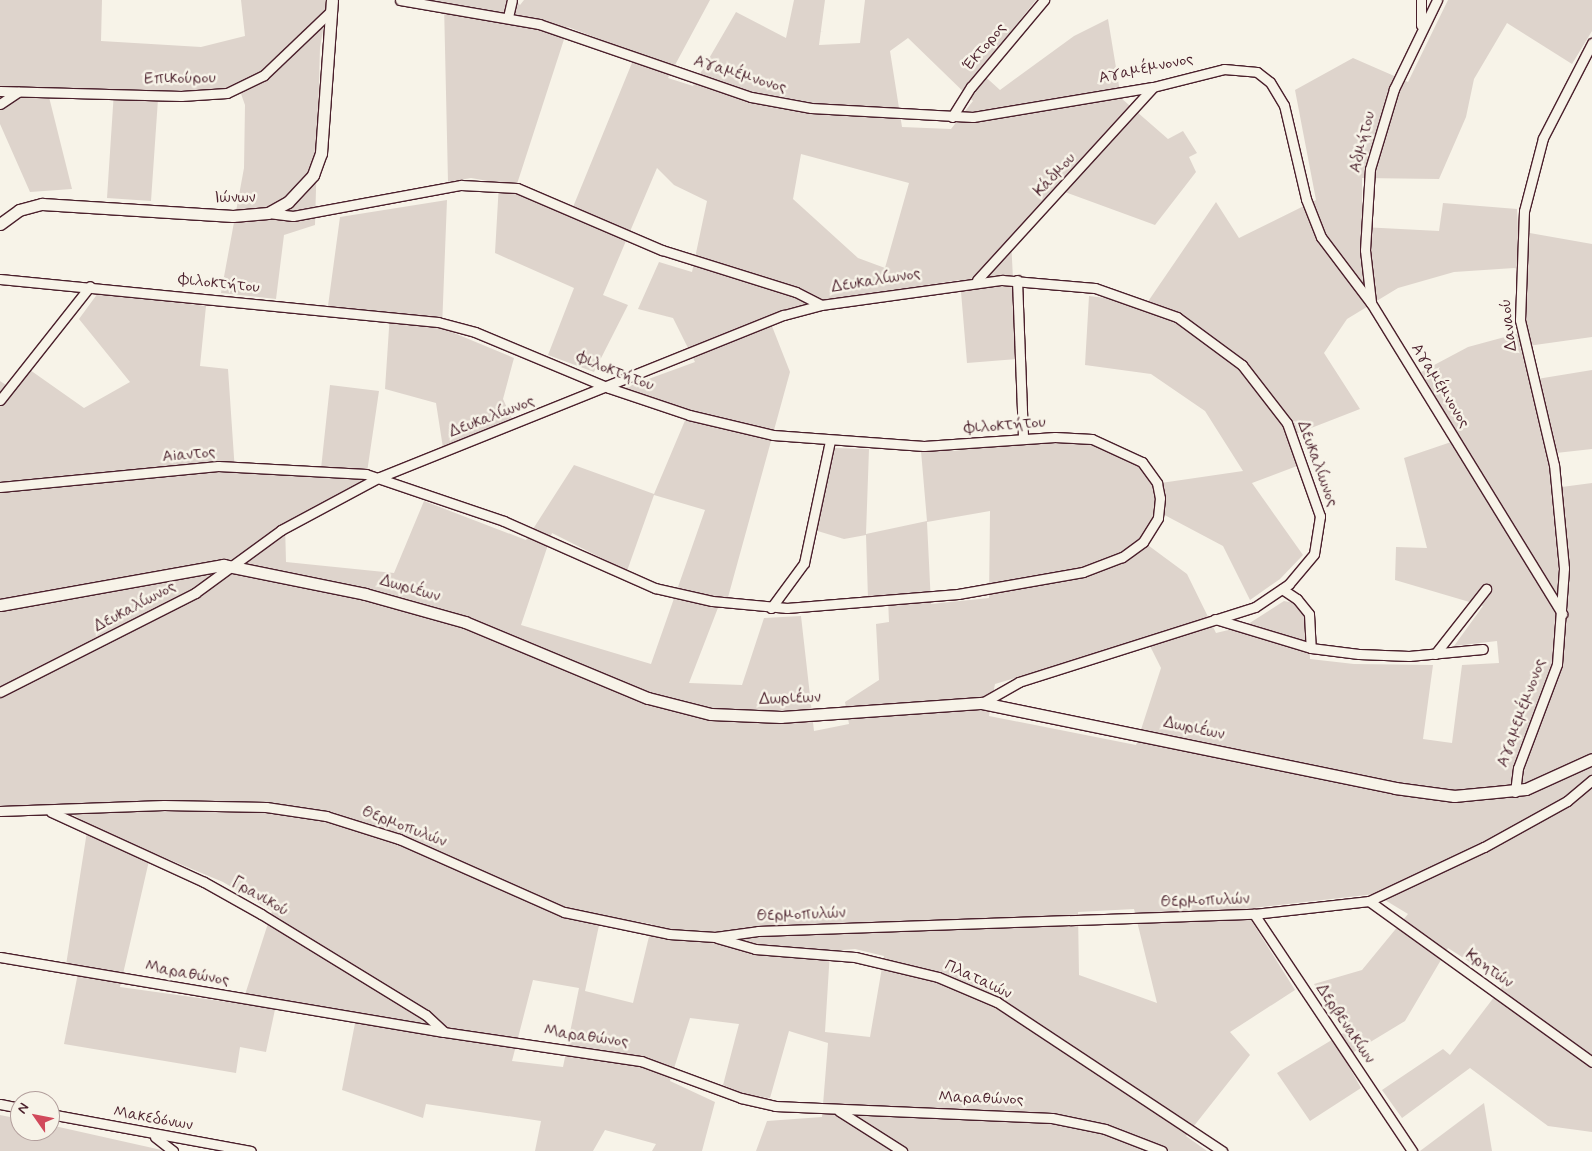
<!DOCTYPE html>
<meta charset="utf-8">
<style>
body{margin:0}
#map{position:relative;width:1592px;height:1151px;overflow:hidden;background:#f7f3e8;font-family:Mynerve,sans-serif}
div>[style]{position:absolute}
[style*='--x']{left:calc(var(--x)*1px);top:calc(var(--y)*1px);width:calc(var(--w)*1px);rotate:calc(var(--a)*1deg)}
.green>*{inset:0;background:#ded4cc}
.roads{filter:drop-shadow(1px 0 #4a1f2b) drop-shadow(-1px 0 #4a1f2b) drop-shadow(0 1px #4a1f2b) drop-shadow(0 -1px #4a1f2b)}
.minor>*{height:9px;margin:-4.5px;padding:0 4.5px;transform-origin:4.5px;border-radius:4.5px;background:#f7f3e8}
.tertiary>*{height:11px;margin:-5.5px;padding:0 5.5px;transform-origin:5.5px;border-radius:5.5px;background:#f7f3e8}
span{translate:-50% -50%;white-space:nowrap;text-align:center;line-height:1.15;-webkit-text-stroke:5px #f7f3e8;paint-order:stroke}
.street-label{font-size:16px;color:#4a1f2b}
.north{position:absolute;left:10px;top:1091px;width:50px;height:50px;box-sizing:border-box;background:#f7f3e8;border:1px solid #b29e9c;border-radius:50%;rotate:303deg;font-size:14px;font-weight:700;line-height:20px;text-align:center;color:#4a1f2b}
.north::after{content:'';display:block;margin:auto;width:18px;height:22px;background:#d1495b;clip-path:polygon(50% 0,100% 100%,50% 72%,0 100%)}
</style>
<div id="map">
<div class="green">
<i style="clip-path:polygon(0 0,102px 0,101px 41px,201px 47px,245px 36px,241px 0,328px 0,320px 48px,315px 225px,284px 235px,276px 299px,221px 293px,244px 168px,245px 105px,240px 91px,158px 99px,151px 201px,107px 198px,114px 91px,47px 89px,72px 189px,30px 192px,0 124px)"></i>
<i style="clip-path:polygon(evenodd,417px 0,515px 0,520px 5px,524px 0,710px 0,668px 78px,693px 86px,736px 12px,786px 38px,794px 0,825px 0,819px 45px,860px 43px,865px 0,1036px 0,979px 71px,1000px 90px,1074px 36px,1108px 19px,1121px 98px,1168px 139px,1183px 131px,1197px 153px,1189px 157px,1196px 172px,1155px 225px,1054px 188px,1011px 239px,1017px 359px,967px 363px,960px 280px,843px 298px,768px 316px,790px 372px,727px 601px,721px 600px,689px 683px,742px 685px,764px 618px,801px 616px,814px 731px,849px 724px,845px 702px,879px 680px,876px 624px,889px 622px,888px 599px,868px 599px,866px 535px,844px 539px,811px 529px,835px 448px,869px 449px,866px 534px,927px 521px,921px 451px,954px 451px,1036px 439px,1069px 441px,1098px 444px,1122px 454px,1145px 471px,1154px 484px,1243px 471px,1205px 411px,1151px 374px,1085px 365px,1089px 296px,1147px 303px,1216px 202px,1239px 238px,1316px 200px,1295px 90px,1353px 58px,1408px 82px,1448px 0,1592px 0,1592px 31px,1572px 64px,1507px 23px,1474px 79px,1466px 117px,1439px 179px,1362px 178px,1362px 227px,1439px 231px,1443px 203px,1517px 209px,1518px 231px,1592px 244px,1592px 337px,1520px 347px,1531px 380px,1592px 370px,1592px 449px,1547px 454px,1554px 488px,1592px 483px,1592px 1132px,1548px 1126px,1470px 1068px,1402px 1118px,1382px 1090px,1443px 1049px,1450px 1055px,1504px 984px,1448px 948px,1405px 1021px,1344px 1058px,1361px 1088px,1310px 1121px,1277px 1073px,1345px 1032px,1314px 984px,1362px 970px,1408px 914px,1375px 894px,1244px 909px,1295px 990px,1230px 1032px,1250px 1055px,1186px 1136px,1207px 1151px,756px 1151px,767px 1121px,822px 1117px,828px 1043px,789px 1031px,770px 1098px,749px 1096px,723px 1085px,739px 1024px,690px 1018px,670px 1081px,715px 1102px,702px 1151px,652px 1151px,656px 1144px,605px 1130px,593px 1151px,535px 1151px,541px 1121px,426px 1104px,423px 1118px,342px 1090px,357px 1013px,277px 1000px,266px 1052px,240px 1047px,236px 1073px,64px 1044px,79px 968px,66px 965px,88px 825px,60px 805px,0 806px,0 381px,9px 387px,30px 370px,84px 408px,130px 382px,79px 319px,98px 293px,206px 306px,200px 366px,228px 369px,235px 472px,286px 472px,320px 478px,330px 385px,379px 391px,365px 486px,285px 523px,286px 562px,394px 573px,424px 501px,526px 540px,574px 465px,654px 494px,689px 411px,624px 388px,695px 362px,673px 318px,638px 309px,659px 262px,692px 272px,707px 201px,674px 185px,657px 168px,603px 295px,628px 305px,594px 372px,548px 355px,574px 288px,495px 253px,499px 183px,471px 178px,448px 182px,444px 4px,417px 0,568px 27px,636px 53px,573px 207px,517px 184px,568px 27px,417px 0,908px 38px,973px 101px,951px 129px,902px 127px,890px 51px,908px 38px,417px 0,801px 154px,909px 183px,885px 268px,858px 258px,793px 199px,801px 154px,417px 0,1514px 268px,1523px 270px,1527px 331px,1468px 347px,1421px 372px,1460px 439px,1404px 458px,1427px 548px,1396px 547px,1395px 580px,1483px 606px,1454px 646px,1497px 641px,1499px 663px,1462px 665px,1452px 743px,1423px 739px,1433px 665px,1354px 664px,1310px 659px,1309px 630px,1300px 604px,1284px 601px,1245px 626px,1216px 633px,1187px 574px,1141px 540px,1157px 511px,1223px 546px,1250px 600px,1280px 579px,1303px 555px,1252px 483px,1297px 466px,1288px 437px,1360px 409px,1324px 353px,1347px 319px,1398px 288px,1454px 272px,1514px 268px,417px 0,654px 495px,705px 510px,651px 664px,521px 625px,552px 533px,627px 571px,654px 495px,417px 0,990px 511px,989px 598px,931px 604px,927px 522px,990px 511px,417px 0,1147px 640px,1161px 668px,1136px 745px,989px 716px,995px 684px,1147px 640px,417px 0,151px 852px,223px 882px,272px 911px,242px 1004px,120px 987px,151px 852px,417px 0,1134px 909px,1157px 1003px,1079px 975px,1078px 912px,1134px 909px,417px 0,601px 916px,652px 924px,633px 1003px,585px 991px,601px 916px,417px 0,855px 949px,884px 956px,870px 1037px,825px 1032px,830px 951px,855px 949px,417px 0,533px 980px,579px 988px,563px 1067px,512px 1061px,533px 980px)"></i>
<i style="clip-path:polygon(447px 200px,442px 328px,514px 358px,503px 399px,513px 421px,443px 448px,436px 403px,385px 389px,390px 313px,328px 306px,340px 217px)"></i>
<i style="clip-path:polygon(1484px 1103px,1492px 1151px,1420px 1151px)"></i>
<i style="clip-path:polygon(0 1115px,20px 1119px,20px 1131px,50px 1131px,50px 1125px,166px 1151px,0 1151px)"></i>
</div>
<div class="roads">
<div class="minor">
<i style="--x:400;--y:0;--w:141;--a:9.8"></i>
<i style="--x:539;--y:24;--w:224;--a:19"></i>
<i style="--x:751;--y:97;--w:61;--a:10.4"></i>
<i style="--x:811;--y:108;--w:162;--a:3.2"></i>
<i style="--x:973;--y:117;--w:182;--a:-9.5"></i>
<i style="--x:1153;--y:87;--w:73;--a:-14.2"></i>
<i style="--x:1224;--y:69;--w:33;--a:5"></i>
<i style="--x:1257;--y:72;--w:16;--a:38"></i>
<i style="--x:1270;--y:82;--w:27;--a:59"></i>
<i style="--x:1284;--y:105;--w:97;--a:76.8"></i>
<i style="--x:1306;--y:199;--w:41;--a:68.5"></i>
<i style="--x:1321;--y:237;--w:83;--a:52.9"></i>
<i style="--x:1371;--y:303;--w:365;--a:58.4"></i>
<i style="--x:1421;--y:0;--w:25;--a:90"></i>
<i style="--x:508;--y:17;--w:17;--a:-77"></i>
<i style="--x:0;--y:91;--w:181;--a:1.6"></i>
<i style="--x:181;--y:96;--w:46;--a:-3.7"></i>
<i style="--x:227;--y:93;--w:41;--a:-25.9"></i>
<i style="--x:264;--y:75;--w:91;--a:-43.7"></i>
<i style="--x:0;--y:104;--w:22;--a:-34"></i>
<i style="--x:952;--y:117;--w:36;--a:-58"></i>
<i style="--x:971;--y:87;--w:114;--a:-50"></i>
<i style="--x:268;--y:213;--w:25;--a:7"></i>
<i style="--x:293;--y:216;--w:171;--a:-10.5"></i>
<i style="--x:461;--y:185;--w:56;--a:3.1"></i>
<i style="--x:517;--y:188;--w:158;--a:23.2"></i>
<i style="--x:662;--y:250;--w:140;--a:17.4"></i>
<i style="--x:796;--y:292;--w:28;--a:27"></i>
<i style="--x:0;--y:279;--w:440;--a:5.6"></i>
<i style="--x:438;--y:322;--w:38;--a:15"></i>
<i style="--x:475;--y:332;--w:145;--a:22.7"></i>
<i style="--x:609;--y:388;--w:84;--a:18.6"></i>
<i style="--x:689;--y:415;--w:86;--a:13.4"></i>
<i style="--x:773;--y:435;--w:151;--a:4.2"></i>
<i style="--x:924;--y:446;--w:131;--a:-3.9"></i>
<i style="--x:1055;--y:437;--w:37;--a:3"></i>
<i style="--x:1092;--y:439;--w:55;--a:24.7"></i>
<i style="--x:1142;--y:462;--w:26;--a:54"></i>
<i style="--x:1157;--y:483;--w:15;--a:79"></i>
<i style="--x:1160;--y:498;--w:20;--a:96"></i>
<i style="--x:1158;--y:518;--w:28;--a:122"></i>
<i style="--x:1143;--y:542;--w:26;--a:144"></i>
<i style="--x:1122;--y:557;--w:42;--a:159"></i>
<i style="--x:1083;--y:572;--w:127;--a:170"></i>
<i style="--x:958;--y:594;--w:172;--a:175.3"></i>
<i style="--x:787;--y:608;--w:75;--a:-174.7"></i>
<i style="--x:712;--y:601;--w:58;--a:-167.2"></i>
<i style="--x:655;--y:588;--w:165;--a:-156.1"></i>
<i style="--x:504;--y:521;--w:146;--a:-161.2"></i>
<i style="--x:366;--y:474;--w:148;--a:-176.9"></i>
<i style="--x:218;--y:466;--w:219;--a:174.5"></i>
<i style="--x:977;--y:280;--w:261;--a:-47.6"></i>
<i style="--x:1017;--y:280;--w:159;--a:87.8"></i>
<i style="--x:1371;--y:302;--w:52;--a:-96.6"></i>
<i style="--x:1365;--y:250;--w:81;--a:-86.5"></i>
<i style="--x:1370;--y:169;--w:84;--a:-73.3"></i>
<i style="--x:1394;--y:89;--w:99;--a:-64.2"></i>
<i style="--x:0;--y:400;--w:145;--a:-51.7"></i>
<i style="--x:1282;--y:589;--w:18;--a:34"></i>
<i style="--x:1297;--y:599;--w:19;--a:51"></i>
<i style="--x:1309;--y:614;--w:34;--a:87"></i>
<i style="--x:771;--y:608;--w:56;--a:-53.7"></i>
<i style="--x:804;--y:563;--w:125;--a:-78"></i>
<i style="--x:1215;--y:619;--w:100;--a:16.8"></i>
<i style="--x:1311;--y:648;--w:48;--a:7.1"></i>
<i style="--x:1359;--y:654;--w:50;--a:2.3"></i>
<i style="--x:1409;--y:656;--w:74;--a:-5.4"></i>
<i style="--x:1435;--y:654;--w:83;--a:-51.9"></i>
<i style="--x:0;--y:692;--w:219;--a:-26.9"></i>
<i style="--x:195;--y:593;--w:107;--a:-36.2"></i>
<i style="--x:281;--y:530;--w:112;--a:-28.2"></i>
<i style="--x:380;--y:477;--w:435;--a:-21.9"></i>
<i style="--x:784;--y:315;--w:38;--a:-15"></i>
<i style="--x:821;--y:305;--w:183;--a:-7.9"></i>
<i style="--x:1002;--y:280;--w:93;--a:4.9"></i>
<i style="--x:1095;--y:288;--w:87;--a:19.5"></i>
<i style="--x:1177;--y:317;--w:81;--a:36.4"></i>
<i style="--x:1242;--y:365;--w:73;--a:52.2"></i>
<i style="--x:1287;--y:423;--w:99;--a:70.5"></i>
<i style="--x:1320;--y:516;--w:38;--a:99"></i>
<i style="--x:1314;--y:554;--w:39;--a:130"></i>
<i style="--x:1289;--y:584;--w:41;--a:145.9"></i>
<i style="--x:1255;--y:607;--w:248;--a:162.4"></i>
<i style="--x:1019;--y:682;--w:43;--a:150.4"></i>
<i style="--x:1515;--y:792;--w:24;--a:-83"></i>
<i style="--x:1518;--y:768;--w:111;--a:-69.4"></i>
<i style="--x:1557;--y:664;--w:96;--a:-85.8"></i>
<i style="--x:1564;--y:568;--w:103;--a:-95.5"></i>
<i style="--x:1554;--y:465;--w:149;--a:-103.2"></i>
<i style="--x:1520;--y:320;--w:109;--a:-87.9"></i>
<i style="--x:1524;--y:211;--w:75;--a:-75.4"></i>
<i style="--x:1543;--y:138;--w:107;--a:-62.7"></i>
<i style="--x:0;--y:811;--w:164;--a:-2.1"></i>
<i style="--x:164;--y:805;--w:102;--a:1.1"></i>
<i style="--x:266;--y:807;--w:61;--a:8.5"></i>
<i style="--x:326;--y:816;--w:77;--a:17.5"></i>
<i style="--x:399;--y:839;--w:180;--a:23.9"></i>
<i style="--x:564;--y:912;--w:107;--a:11.8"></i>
<i style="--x:669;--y:934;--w:46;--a:3.7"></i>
<i style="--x:715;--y:937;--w:43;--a:-7.9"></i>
<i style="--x:758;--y:931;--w:496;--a:-2"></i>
<i style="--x:1254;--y:914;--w:116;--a:-6.4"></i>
<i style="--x:1369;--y:901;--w:127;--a:-25.2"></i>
<i style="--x:1484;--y:847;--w:95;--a:-29"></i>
<i style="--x:1567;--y:801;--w:33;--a:-40"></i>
<i style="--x:51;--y:812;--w:168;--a:24.6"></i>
<i style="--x:204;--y:882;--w:65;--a:29.3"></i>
<i style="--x:261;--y:914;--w:193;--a:31.5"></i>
<i style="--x:426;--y:1015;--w:25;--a:43"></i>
<i style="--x:1369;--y:901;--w:275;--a:35.8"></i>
<i style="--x:1254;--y:914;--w:285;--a:56.3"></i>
<i style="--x:717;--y:938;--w:40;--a:16"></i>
<i style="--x:755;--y:949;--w:100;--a:4.6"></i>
<i style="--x:855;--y:957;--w:85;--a:13.5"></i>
<i style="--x:938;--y:977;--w:64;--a:23"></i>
<i style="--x:997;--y:1002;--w:270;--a:33.5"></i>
<i style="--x:0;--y:957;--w:450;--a:9.6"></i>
<i style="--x:444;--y:1032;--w:199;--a:8.4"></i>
<i style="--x:641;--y:1061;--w:107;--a:20.3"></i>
<i style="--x:741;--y:1098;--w:35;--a:13"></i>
<i style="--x:775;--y:1106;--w:277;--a:2.5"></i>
<i style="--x:1052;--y:1118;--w:54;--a:11.7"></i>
<i style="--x:1105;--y:1129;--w:61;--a:21.1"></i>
<i style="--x:0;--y:1104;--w:20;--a:11"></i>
<i style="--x:839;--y:1111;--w:75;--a:32.4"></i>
<i style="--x:50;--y:1114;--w:204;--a:10.4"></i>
<i style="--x:155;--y:1137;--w:23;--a:38"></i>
</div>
<div class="tertiary">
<i style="--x:0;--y:224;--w:24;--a:-36"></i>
<i style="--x:19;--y:210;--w:24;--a:-15"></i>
<i style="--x:42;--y:204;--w:191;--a:3.6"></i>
<i style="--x:233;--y:216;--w:35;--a:-5"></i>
<i style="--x:268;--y:213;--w:23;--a:-29"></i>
<i style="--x:288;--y:202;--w:37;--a:-47"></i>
<i style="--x:313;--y:175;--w:23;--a:-70"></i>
<i style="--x:321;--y:153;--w:153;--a:-85.9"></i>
<i style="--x:0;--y:605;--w:227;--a:-10.2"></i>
<i style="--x:223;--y:565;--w:145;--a:11.5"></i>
<i style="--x:365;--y:594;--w:104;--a:15.6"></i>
<i style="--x:465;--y:622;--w:198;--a:22.6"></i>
<i style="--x:648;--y:698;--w:65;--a:14.3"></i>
<i style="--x:711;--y:714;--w:70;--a:2.5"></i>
<i style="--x:781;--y:717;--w:201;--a:-4"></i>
<i style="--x:982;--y:703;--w:422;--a:11.6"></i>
<i style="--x:1395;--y:788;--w:60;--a:7.7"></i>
<i style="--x:1454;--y:796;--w:72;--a:-5.6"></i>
<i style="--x:1526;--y:789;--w:72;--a:-24.4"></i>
</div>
</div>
<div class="street-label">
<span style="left:985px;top:47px;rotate:-50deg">Έκτορος</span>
<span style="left:1146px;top:69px;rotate:-12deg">Αγαμέμνονος</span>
<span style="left:740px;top:75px;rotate:17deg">Αγαμέμνονος</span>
<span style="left:180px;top:79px;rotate:-1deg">Επικούρου</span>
<span style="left:1363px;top:142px;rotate:-76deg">Αδμήτου</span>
<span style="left:1055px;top:175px;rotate:-47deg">Κάδμου</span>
<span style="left:235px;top:198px">Ιώνων</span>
<span style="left:876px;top:281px;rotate:-9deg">Δευκαλίωνος</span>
<span style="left:219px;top:284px;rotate:6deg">Φιλοκτήτου</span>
<span style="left:1509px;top:325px;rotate:-97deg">Δαναού</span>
<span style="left:615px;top:372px;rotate:21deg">Φιλοκτήτου</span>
<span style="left:1440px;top:386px;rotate:58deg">Αγαμέμνονος</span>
<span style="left:492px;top:417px;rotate:-21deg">Δευκαλίωνος</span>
<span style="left:1005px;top:426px;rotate:-5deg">Φιλοκτήτου</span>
<span style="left:189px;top:455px;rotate:-5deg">Aiαντος</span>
<span style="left:1317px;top:464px;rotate:70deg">Δευκαλίωνος</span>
<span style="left:410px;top:589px;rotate:16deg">Δωριέων</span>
<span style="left:135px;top:607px;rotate:-28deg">Δευκαλίωνος</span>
<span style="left:790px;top:699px;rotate:-2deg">Δωριέων</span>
<span style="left:1522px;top:713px;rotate:-70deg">Αγαμεμέμνονος</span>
<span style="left:1194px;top:729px;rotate:12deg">Δωριέων</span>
<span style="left:404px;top:827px;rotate:21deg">Θερμοπυλών</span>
<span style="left:260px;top:897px;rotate:30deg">Γρανικού</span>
<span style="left:1205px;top:901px;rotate:-2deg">Θερμοπυλών</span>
<span style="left:801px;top:915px;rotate:-2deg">Θερμοπυλών</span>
<span style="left:1489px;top:969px;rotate:36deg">Κρητών</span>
<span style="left:187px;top:974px;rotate:10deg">Μαραθώνος</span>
<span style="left:978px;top:980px;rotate:25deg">Πλαταιών</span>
<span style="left:1345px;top:1024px;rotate:56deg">Δερβενακίων</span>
<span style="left:586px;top:1037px;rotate:8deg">Μαραθώνος</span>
<span style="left:981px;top:1099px;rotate:2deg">Μαραθώνος</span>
<span style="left:153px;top:1119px;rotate:10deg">Μακεδόνων</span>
</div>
<div class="north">N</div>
</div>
